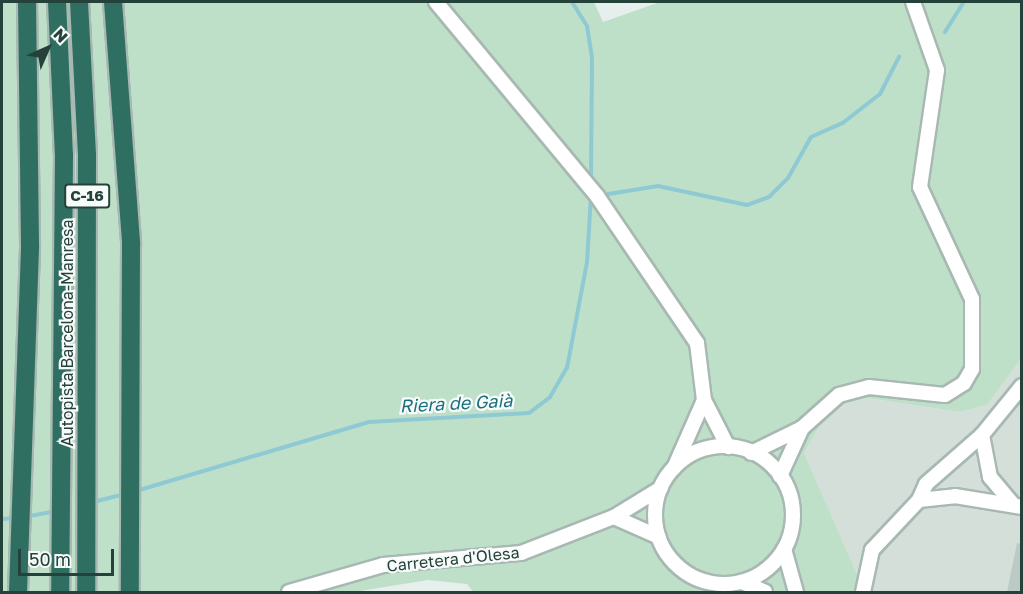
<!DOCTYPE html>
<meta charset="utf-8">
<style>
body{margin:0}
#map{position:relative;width:1023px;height:594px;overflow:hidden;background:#e6efeb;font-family:"Golos Text",sans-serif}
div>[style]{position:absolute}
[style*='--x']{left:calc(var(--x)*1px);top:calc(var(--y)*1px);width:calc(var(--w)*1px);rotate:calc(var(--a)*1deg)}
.built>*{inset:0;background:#d4dfda}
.green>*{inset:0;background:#bfe0c8}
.stream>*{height:4px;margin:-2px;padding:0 2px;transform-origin:2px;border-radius:2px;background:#8ec9d4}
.building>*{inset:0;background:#bbcac4}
.roads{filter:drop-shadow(2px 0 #a8b8b2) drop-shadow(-2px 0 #a8b8b2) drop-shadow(0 2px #a8b8b2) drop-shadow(0 -2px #a8b8b2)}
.minor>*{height:14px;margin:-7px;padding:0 7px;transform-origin:7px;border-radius:7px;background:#fff}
.minor>.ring{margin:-7px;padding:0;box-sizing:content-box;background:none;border:14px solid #fff;border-radius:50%}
.highway>*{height:18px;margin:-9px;padding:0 9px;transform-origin:9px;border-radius:9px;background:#2f6f62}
span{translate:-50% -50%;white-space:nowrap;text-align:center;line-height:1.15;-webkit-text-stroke:4.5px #f7fbf9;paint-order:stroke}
.shield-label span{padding:2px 4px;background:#f7fbf9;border:2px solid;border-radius:4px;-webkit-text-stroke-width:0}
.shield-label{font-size:15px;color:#24423a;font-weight:700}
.street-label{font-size:16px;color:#24423a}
.water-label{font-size:18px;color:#1c6f80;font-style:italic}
.frame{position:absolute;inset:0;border:3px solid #24423a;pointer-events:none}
.north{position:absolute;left:18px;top:18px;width:60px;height:60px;-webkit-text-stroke:4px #f7fbf9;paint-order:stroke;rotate:45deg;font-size:16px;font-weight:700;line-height:24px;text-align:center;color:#24423a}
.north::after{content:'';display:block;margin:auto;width:21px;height:27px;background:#24423a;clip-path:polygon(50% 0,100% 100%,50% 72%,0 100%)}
.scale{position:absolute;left:18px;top:549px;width:96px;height:27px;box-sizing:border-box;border:3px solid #24423a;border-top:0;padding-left:8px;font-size:18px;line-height:21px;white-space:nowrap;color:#24423a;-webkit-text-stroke:4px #f7fbf9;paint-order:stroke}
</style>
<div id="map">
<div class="built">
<i style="clip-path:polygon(1021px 359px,1021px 592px,865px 592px,804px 453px,819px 427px,844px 404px,867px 398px,960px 412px,987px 405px)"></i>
</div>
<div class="green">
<i style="clip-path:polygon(2px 2px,594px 2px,603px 22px,660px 2px,1021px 2px,1021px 359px,987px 405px,960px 412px,867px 398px,844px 404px,819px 427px,804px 453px,865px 592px,473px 592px,467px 584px,428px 580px,354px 592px,2px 592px)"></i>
</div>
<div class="stream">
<i style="--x:572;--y:2;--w:28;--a:58"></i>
<i style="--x:587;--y:26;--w:33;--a:81"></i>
<i style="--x:592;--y:59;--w:123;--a:90.5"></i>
<i style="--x:945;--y:32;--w:36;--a:-58"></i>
<i style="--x:602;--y:195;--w:57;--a:-9.1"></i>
<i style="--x:658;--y:186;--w:91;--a:12.1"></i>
<i style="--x:747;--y:205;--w:23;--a:-20"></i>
<i style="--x:769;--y:197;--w:27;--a:-45"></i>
<i style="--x:788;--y:178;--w:47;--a:-60.7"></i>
<i style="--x:811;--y:137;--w:36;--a:-24"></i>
<i style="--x:844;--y:122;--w:46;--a:-37.9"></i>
<i style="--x:880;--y:94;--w:42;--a:-62.8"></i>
<i style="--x:136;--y:491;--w:243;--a:-16.5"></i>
<i style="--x:369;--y:422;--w:160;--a:-3.2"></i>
<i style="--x:529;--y:413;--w:26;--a:-37"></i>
<i style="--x:550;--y:397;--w:34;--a:-60"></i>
<i style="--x:567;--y:368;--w:108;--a:-79.3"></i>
<i style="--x:587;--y:262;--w:66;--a:-86.5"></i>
<i style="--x:93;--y:502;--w:34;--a:-14"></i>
<i style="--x:25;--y:517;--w:32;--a:-11"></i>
<i style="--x:2;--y:519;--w:13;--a:-4"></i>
</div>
<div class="building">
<i style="clip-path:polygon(1017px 543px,1022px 544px,1022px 592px,1007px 592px)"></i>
</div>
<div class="roads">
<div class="minor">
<i style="--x:436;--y:2;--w:252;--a:50.3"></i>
<i style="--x:597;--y:196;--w:178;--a:55.8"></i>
<i style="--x:697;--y:343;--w:57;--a:83"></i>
<i style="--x:704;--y:400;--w:74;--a:113.8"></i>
<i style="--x:704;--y:400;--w:53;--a:62.9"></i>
<i style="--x:982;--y:435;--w:43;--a:79.2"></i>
<i style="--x:990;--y:477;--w:35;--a:50"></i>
<i class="ring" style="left:655px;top:446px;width:124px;height:124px"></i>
<i style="--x:751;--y:453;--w:55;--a:-26.1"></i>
<i style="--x:780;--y:476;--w:53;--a:-65.4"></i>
<i style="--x:802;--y:428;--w:50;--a:-41.7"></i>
<i style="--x:839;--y:395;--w:31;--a:-15"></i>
<i style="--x:869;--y:387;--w:76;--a:6"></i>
<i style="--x:945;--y:395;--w:22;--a:-32"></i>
<i style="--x:964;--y:383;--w:16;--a:-60"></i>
<i style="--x:972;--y:369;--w:70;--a:-90"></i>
<i style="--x:972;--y:299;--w:123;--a:-114.9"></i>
<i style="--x:920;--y:187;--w:118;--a:-81.7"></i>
<i style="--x:937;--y:70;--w:72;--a:-109.4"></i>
<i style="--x:919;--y:500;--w:17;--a:-66"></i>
<i style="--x:926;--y:484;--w:74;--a:-41.2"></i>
<i style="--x:982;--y:435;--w:63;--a:-50.8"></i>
<i style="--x:614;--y:517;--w:49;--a:24"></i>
<i style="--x:784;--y:549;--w:45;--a:74.4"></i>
<i style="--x:742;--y:582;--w:25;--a:23"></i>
<i style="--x:289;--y:592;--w:98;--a:-16"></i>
<i style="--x:383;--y:565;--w:139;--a:-5"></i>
<i style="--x:521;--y:553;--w:100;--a:-21.2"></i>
<i style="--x:614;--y:517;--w:55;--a:-31.7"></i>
<i style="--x:863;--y:592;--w:43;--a:-77.9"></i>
<i style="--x:872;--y:550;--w:69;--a:-46.8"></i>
<i style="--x:919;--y:500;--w:36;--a:-6"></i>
<i style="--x:955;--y:496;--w:68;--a:9.3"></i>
</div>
<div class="highway">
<i style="--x:57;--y:2;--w:153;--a:87.4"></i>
<i style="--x:64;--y:155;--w:437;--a:90.5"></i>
<i style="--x:79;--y:2;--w:154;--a:87"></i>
<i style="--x:87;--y:156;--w:436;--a:90.1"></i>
<i style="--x:113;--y:2;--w:243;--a:85.7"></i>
<i style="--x:131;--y:244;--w:348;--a:90.2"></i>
<i style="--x:18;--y:592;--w:347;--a:-88"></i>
<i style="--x:30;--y:245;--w:243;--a:-90.7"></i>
</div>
</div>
<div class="shield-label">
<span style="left:87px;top:196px">C-16</span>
</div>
<div class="street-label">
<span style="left:67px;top:333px;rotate:-90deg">Autopista Barcelona-Manresa</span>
<span style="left:453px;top:559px;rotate:-6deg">Carretera d'Olesa</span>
</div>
<div class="water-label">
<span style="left:456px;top:403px;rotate:-3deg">Riera de Gaià</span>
</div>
<div class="frame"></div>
<div class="north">N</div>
<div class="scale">50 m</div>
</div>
